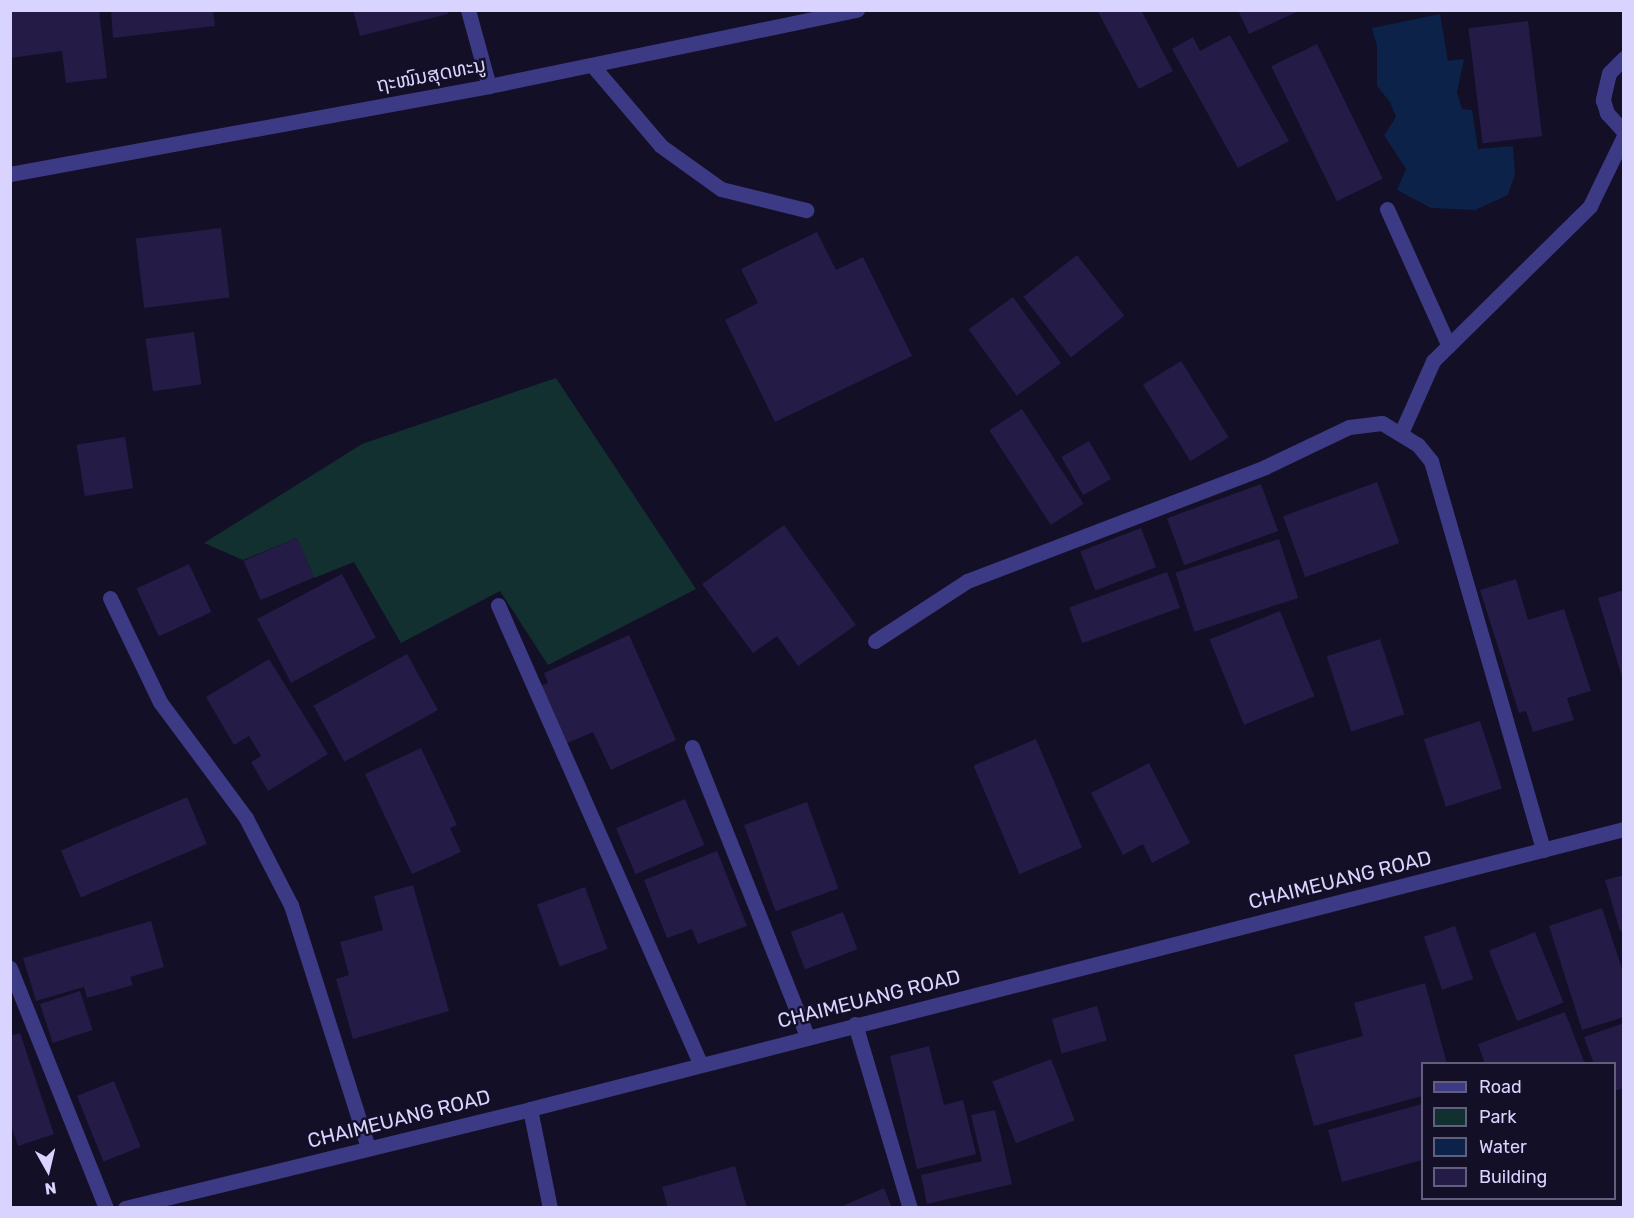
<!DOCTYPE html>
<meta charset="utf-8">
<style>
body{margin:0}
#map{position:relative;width:1634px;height:1218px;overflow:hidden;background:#130f26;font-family:Rubik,"Noto Sans Lao",sans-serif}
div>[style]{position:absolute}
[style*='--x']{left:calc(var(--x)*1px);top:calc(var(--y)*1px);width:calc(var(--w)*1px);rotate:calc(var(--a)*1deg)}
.green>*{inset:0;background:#12302f}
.water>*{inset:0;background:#0c2248}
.building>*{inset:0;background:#241b47;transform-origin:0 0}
.service>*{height:15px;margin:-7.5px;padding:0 7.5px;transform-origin:7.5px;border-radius:7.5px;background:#3d3a85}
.minor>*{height:15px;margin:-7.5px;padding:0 7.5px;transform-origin:7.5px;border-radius:7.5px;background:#3d3a85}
span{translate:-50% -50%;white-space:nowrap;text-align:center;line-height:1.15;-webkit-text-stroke:5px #130f26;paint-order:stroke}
.street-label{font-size:20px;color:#d9d4ff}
.frame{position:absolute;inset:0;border:12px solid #d9d4ff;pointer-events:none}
.legend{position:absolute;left:1421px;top:1062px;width:195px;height:138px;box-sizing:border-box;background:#130f26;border:2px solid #625e7d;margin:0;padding:8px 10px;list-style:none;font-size:18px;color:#d9d4ff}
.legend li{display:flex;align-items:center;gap:12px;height:30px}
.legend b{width:30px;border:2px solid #625e7d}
.north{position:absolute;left:18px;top:1140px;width:60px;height:60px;-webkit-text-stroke:4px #130f26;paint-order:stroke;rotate:172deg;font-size:16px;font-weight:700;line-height:24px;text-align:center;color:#d9d4ff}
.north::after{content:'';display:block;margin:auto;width:21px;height:27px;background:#d9d4ff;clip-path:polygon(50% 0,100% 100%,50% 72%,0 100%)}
</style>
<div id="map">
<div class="green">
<i style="clip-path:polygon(556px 378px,696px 589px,548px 665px,500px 591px,401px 643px,354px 562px,314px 578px,297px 538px,243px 560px,204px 543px,362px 444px)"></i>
</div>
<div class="water">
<i style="clip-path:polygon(1440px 14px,1448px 61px,1464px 59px,1457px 92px,1462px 109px,1472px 110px,1478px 149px,1513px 146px,1515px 174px,1508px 195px,1475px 210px,1431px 208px,1397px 190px,1406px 169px,1384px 135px,1396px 117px,1390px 102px,1377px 86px,1377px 46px,1372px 28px)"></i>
</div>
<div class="building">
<i style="clip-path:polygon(10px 10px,99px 10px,107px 78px,66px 83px,62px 51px,10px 58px)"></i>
<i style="clip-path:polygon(111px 10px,213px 10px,215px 26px,113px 38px)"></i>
<i style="clip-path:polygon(353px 10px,447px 10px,448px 14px,360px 36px)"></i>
<i style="clip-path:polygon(1097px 10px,1141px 10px,1173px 71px,1139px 89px)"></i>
<i style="clip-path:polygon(1238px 10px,1301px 10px,1249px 34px)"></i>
<i style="left:1528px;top:21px;width:116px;height:60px;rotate:83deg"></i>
<i style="clip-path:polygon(1230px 35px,1289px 141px,1238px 168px,1172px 49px,1193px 37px,1200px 51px)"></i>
<i style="left:1317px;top:44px;width:150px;height:51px;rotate:64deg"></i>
<i style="left:221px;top:228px;width:70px;height:86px;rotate:83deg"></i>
<i style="clip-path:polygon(817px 232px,836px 270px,863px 257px,912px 356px,775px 422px,725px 320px,758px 303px,741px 269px)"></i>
<i style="left:1077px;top:255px;width:77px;height:68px;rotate:52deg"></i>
<i style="left:1013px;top:297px;width:82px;height:55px;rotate:54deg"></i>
<i style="left:194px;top:332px;width:53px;height:49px;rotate:82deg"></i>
<i style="left:1181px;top:361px;width:90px;height:45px;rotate:58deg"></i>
<i style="left:1022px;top:409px;width:113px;height:39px;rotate:57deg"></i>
<i style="left:125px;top:437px;width:52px;height:49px;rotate:81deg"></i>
<i style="left:1089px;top:441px;width:44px;height:32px;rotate:60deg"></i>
<i style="left:1377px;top:482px;width:65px;height:100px;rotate:70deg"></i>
<i style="left:1261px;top:484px;width:50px;height:100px;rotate:70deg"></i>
<i style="clip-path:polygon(784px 525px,856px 625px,798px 666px,777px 636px,753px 653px,702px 584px)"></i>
<i style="left:1141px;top:528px;width:42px;height:65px;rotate:69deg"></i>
<i style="left:297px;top:538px;width:43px;height:58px;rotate:67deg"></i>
<i style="left:1279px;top:539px;width:62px;height:109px;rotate:72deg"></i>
<i style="left:189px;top:564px;width:53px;height:58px;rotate:65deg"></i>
<i style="left:1167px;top:572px;width:38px;height:104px;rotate:70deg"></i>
<i style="left:342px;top:574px;width:72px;height:96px;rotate:62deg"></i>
<i style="clip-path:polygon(1516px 579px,1528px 620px,1564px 609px,1591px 691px,1567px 698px,1574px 720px,1533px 732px,1526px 711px,1519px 713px,1480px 590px)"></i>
<i style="clip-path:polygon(1624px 590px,1624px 680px,1623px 680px,1598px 598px)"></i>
<i style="left:1280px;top:611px;width:92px;height:76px;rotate:68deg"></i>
<i style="clip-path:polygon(629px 635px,676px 740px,611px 770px,593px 732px,567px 743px,541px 686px,548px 683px,544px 673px)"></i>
<i style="left:1380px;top:639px;width:79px;height:56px;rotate:72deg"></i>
<i style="left:407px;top:654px;width:64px;height:107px;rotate:61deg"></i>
<i style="clip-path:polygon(269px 659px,328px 754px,268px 791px,251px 762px,261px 756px,249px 736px,234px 745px,206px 697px)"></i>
<i style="left:1480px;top:721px;width:71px;height:59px;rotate:72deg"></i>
<i style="left:1036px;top:739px;width:118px;height:68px;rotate:67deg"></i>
<i style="clip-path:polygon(421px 748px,457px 825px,450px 828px,461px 852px,412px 874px,365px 774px)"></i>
<i style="clip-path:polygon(1149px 763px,1190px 843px,1152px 863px,1143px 844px,1123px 855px,1091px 793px)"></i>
<i style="left:187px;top:797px;width:51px;height:137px;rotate:67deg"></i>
<i style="left:685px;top:799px;width:50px;height:75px;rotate:67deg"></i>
<i style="left:807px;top:802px;width:92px;height:67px;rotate:70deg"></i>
<i style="clip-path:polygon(717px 851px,747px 926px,698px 944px,692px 929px,667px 938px,644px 880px)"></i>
<i style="clip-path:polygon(1624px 875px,1624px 930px,1620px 931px,1605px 880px)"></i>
<i style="clip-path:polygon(413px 885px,449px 1011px,353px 1039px,336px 979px,349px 975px,340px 942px,383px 930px,374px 896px)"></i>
<i style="left:585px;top:887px;width:66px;height:51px;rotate:70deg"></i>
<i style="clip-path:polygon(1602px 908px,1624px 975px,1624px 1017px,1582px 1030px,1549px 926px)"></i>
<i style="left:843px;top:912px;width:40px;height:56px;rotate:69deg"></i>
<i style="clip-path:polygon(151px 921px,164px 967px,130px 977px,133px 985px,87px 998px,84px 987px,36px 1001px,23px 958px)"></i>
<i style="left:1455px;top:926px;width:56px;height:33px;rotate:71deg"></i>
<i style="left:1535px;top:932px;width:76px;height:50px;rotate:68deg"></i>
<i style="clip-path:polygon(1425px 983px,1447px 1064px,1422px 1064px,1422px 1096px,1314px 1126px,1294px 1055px,1363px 1036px,1354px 1003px)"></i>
<i style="left:80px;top:991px;width:41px;height:42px;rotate:72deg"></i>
<i style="left:1097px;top:1006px;width:36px;height:47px;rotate:74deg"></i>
<i style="clip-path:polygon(1565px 1012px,1585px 1064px,1485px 1064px,1478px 1044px)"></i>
<i style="clip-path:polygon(1624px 1023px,1624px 1088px,1614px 1091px,1614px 1064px,1594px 1064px,1584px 1037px)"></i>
<i style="clip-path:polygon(20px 1033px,54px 1134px,18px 1146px,10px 1123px,10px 1036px)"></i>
<i style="clip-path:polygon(929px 1046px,944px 1105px,963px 1100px,976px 1154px,917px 1169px,890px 1056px)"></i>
<i style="left:1051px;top:1059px;width:66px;height:63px;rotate:69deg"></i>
<i style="left:114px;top:1081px;width:71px;height:40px;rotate:68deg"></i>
<i style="clip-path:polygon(1422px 1104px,1422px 1160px,1342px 1182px,1328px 1130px)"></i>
<i style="clip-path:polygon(995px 1110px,1012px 1184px,927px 1204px,921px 1175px,982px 1161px,971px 1115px)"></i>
<i style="clip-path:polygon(735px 1166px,747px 1208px,668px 1208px,662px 1187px)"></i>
<i style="clip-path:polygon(884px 1188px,892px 1208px,838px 1208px)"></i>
</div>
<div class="service">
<i style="--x:468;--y:10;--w:79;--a:74.6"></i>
<i style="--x:1624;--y:58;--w:21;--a:135"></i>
<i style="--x:1609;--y:73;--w:28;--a:103"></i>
<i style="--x:1603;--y:100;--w:14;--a:73"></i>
<i style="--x:1607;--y:113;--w:25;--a:48"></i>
<i style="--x:592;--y:65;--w:106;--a:49.6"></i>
<i style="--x:661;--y:146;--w:74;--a:35.6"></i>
<i style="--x:721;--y:189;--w:88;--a:13.9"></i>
<i style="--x:1387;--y:209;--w:150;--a:65.7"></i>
<i style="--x:1401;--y:433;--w:79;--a:-66"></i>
<i style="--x:1433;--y:361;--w:221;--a:-44.6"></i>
<i style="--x:1590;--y:206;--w:78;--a:-64.1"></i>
<i style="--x:110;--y:598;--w:115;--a:64.3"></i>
<i style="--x:160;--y:702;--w:144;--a:53.4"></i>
<i style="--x:246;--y:818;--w:98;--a:62.7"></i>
<i style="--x:291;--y:905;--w:255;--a:72.4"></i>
<i style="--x:498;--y:605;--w:501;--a:66.2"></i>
<i style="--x:875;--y:641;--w:110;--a:-33.1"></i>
<i style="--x:967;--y:581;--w:319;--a:-20.9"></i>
<i style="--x:1265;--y:467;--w:93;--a:-25.5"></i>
<i style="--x:1349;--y:427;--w:33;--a:-7"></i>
<i style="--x:1382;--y:423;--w:42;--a:31.4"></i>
<i style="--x:1418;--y:445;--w:21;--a:51"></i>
<i style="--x:1431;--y:461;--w:405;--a:73.9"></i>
<i style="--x:692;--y:747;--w:311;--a:68.3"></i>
<i style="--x:10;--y:968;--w:258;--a:68.2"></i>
</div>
<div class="minor">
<i style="--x:10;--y:174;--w:487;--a:-10.4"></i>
<i style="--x:489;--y:86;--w:376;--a:-11.7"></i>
<i style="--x:855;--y:1024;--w:192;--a:73.4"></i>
<i style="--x:530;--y:1109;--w:101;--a:78.6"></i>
<i style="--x:125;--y:1208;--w:417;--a:-13.7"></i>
<i style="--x:530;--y:1109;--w:1129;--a:-14.36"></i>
</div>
<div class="street-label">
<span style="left:431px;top:75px;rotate:-11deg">ຖະໜົນສຸດທະນູ</span>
<span style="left:1340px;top:880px;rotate:-14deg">CHAIMEUANG ROAD</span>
<span style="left:869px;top:999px;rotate:-14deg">CHAIMEUANG ROAD</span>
<span style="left:399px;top:1119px;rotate:-14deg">CHAIMEUANG ROAD</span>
</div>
<div class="frame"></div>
<ul class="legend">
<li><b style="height:8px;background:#3d3a85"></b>Road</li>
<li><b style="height:16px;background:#12302f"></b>Park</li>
<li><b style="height:16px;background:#0c2248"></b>Water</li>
<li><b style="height:16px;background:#241b47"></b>Building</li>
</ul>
<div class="north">N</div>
</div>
